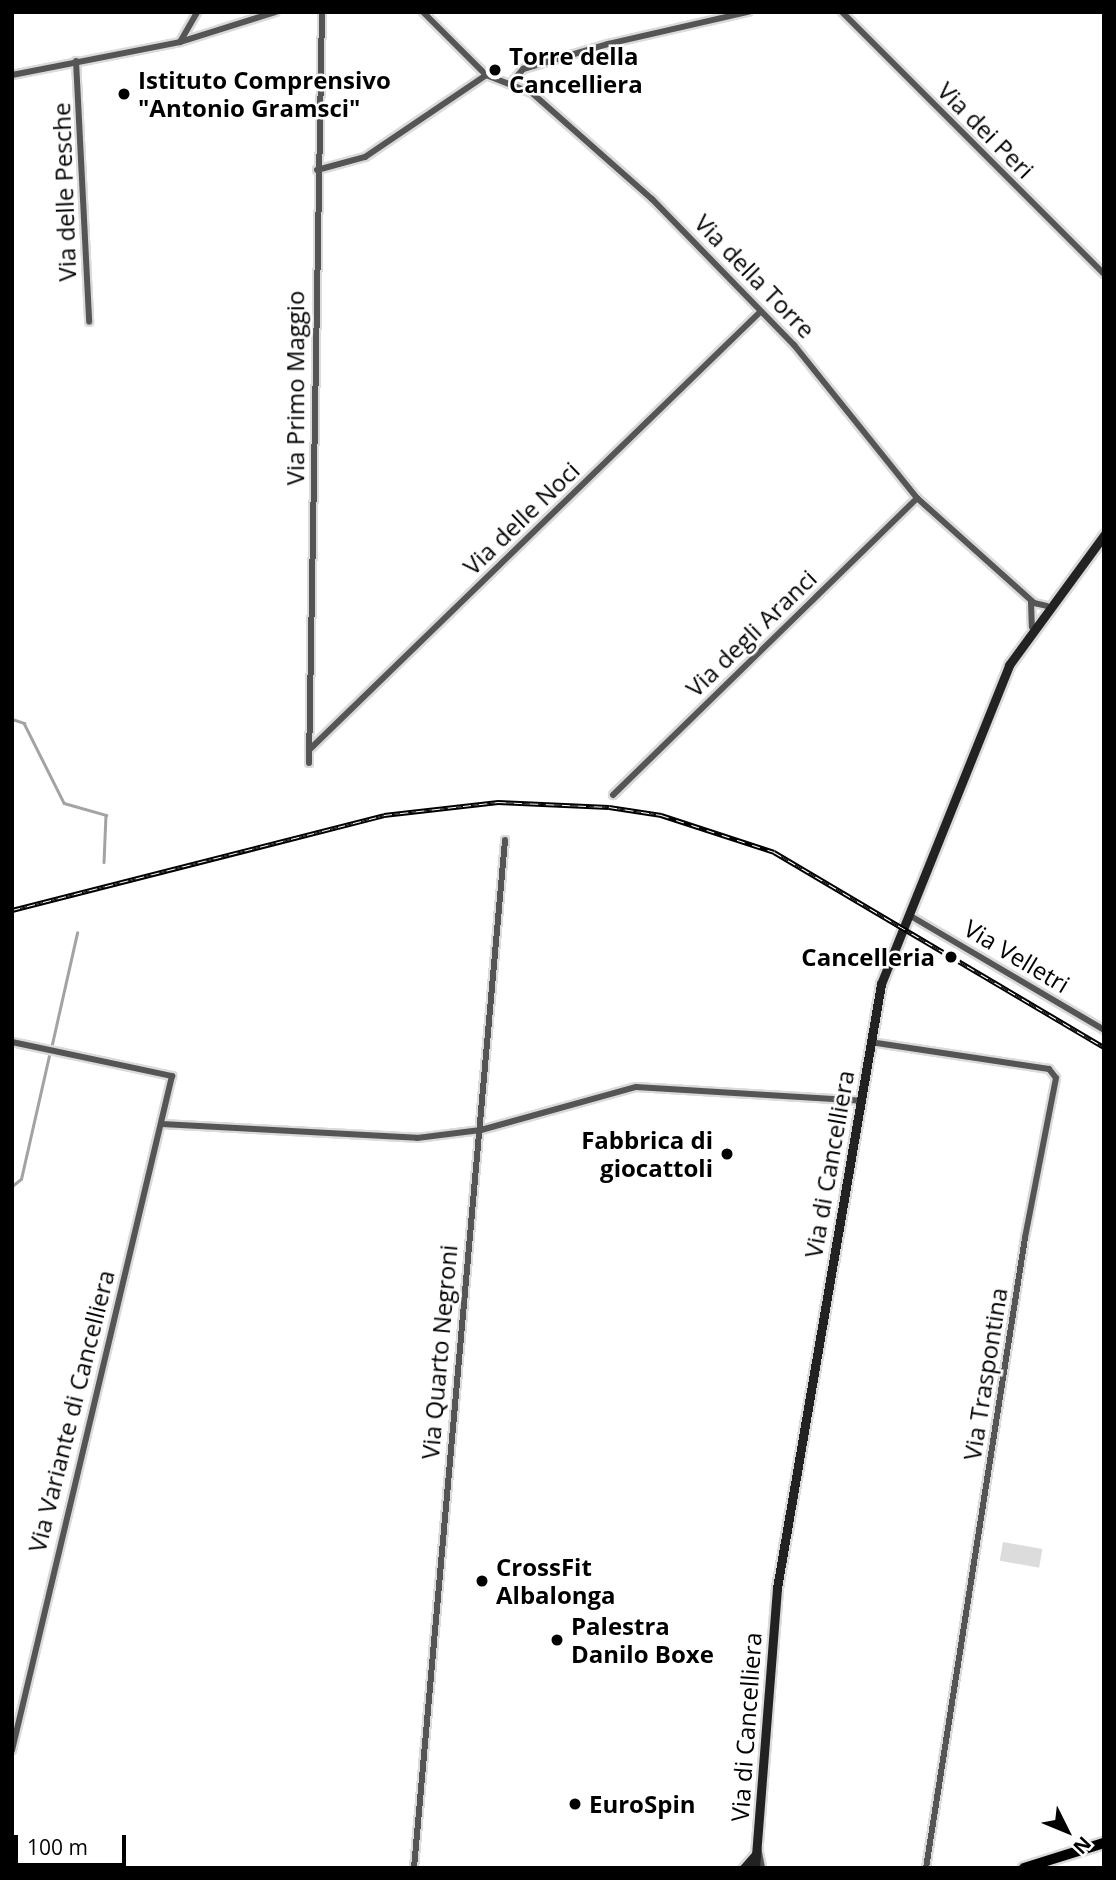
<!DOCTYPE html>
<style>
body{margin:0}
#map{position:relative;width:1116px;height:1880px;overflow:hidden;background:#fff;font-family:"Open Sans",sans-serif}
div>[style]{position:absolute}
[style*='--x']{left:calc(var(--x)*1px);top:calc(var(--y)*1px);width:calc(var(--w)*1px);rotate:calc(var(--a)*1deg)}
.green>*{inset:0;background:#dcdcdc;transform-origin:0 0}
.stream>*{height:2.5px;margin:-1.25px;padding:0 1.25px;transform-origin:1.25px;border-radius:1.25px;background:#a3a3a3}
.roads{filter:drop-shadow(2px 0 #dbdbdb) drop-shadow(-2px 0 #dbdbdb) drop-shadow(0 2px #dbdbdb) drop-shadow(0 -2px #dbdbdb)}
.street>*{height:6px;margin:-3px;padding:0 3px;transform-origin:3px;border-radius:3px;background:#555}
.secondary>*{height:9px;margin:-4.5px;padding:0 4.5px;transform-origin:4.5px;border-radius:4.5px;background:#222}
.primary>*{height:10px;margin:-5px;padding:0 5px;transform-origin:5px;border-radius:5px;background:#000}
.rail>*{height:5px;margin-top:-2.5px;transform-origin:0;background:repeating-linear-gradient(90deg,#fff 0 8px,#000 0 16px);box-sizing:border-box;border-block:2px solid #000}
.dots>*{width:19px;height:19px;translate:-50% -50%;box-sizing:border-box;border:4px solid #fff;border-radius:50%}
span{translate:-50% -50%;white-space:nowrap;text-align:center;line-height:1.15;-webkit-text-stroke:5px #fff;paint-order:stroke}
.poi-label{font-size:24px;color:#000;font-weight:700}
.left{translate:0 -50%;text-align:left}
.right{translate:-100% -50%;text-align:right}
.street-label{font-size:24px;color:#000}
.frame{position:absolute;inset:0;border:14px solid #000;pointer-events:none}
.north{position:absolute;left:1032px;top:1796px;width:70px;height:70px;-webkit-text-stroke:5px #fff;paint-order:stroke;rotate:133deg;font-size:19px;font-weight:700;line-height:28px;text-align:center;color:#000}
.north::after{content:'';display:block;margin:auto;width:24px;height:32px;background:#000;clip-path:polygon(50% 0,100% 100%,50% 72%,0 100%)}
.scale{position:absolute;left:14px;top:1835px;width:112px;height:32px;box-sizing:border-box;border:4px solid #000;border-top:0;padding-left:9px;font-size:21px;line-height:24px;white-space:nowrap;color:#000;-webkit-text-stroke:5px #fff;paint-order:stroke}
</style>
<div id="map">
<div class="green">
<i style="left:1003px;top:1542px;width:40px;height:19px;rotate:10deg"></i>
</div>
<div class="stream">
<i style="--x:12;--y:719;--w:13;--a:18"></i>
<i style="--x:24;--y:723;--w:89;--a:63.4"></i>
<i style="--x:64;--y:803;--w:44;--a:15.9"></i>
<i style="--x:106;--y:815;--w:47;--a:92.4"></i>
<i style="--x:52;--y:1044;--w:114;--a:-77.3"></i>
<i style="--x:12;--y:1186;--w:11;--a:-38"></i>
<i style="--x:21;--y:1179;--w:126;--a:-77.2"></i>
</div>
<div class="roads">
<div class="street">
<i style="--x:423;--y:12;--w:89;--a:45"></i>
<i style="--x:486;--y:75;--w:49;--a:21.4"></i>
<i style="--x:532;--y:93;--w:160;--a:41.5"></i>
<i style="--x:652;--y:199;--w:204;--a:45.8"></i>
<i style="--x:794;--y:345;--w:196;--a:51.2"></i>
<i style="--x:917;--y:498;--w:157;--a:41.9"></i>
<i style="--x:1034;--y:603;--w:13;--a:13"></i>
<i style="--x:842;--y:12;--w:371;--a:45"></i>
<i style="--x:180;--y:42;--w:100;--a:-17.5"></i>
<i style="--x:76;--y:61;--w:261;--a:87.1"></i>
<i style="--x:12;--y:75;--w:171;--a:-11.1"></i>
<i style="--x:180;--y:42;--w:34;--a:-60"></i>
<i style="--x:513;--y:81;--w:16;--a:-50"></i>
<i style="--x:523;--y:69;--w:89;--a:-16.4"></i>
<i style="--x:608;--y:44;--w:144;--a:-12.9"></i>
<i style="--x:317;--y:170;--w:50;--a:-15.2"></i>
<i style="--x:365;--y:157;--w:146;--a:-34.1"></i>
<i style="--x:1031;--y:602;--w:25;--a:88"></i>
<i style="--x:309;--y:750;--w:629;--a:-44.16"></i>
<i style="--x:309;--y:763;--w:751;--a:-89.01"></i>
<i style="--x:613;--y:795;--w:425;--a:-44.3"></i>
<i style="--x:909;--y:915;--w:226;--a:30.5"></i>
<i style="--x:12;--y:1042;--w:164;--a:12"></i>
<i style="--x:172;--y:1076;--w:693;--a:103.35"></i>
<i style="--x:870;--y:1042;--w:181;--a:8.6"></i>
<i style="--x:1049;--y:1069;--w:11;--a:52"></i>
<i style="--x:1056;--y:1078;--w:163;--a:101"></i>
<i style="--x:1025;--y:1238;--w:638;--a:98.93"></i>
<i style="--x:162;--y:1124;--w:255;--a:3.1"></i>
<i style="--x:417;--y:1138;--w:64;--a:-7.1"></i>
<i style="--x:481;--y:1130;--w:161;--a:-15.5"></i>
<i style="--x:636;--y:1087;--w:226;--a:3.5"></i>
<i style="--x:758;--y:1847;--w:21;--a:79"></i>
<i style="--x:414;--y:1868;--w:1032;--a:-84.94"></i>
</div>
<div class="secondary">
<i style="--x:744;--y:1868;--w:18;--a:-49"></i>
<i style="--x:755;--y:1868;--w:281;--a:-85.5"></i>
<i style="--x:777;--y:1588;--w:613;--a:-80.23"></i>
<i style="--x:881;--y:984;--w:344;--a:-68.1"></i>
<i style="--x:1009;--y:665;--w:161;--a:-53.8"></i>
</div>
<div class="primary">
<i style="--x:1024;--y:1868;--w:84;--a:-17.4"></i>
</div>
</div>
<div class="rail">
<i style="--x:12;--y:910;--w:384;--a:-14.3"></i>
<i style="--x:384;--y:815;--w:115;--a:-6.5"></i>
<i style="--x:498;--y:802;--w:111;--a:2.6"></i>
<i style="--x:609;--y:807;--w:53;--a:8.7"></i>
<i style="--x:661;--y:815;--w:119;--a:18.1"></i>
<i style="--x:774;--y:852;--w:383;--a:30.6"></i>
</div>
<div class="dots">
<i style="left:495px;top:70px;background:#000"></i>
<i style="left:124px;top:94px;background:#000"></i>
<i style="left:951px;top:957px;background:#000"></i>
<i style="left:727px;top:1154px;background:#000"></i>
<i style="left:482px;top:1581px;background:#000"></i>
<i style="left:557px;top:1640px;background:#000"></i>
<i style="left:575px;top:1804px;background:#000"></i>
</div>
<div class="poi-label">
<span class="left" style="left:509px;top:70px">Torre della<br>Cancelliera</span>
<span class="left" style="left:138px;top:94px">Istituto Comprensivo<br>"Antonio Gramsci"</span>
<span class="right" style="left:935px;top:957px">Cancelleria</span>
<span class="right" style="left:713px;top:1154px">Fabbrica di<br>giocattoli</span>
<span class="left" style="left:496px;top:1581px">CrossFit<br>Albalonga</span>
<span class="left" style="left:571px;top:1640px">Palestra<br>Danilo Boxe</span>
<span class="left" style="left:589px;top:1804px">EuroSpin</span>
</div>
<div class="street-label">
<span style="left:986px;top:130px;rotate:45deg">Via dei Peri</span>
<span style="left:64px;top:192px;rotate:-92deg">Via delle Pesche</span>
<span style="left:755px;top:276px;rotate:46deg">Via della Torre</span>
<span style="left:295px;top:388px;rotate:-90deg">Via Primo Maggio</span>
<span style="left:521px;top:518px;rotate:-44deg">Via delle Noci</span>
<span style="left:751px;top:633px;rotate:-44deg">Via degli Aranci</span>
<span style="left:1017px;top:956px;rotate:31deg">Via Velletri</span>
<span style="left:829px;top:1164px;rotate:-80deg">Via di Cancelliera</span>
<span style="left:439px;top:1352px;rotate:-85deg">Via Quarto Negroni</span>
<span style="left:985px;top:1374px;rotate:-81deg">Via Traspontina</span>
<span style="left:71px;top:1411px;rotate:-76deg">Via Variante di Cancelliera</span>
<span style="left:746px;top:1727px;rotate:-86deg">Via di Cancelliera</span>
</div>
<div class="frame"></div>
<div class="north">N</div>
<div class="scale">100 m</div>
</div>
